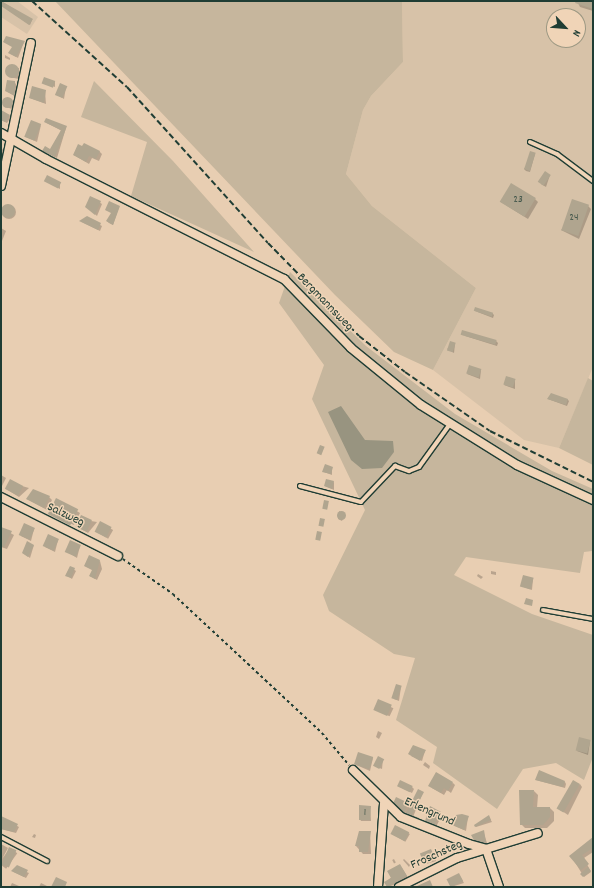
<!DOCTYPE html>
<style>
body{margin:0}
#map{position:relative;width:594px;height:888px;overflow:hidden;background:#e8ceb2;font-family:Dekko,sans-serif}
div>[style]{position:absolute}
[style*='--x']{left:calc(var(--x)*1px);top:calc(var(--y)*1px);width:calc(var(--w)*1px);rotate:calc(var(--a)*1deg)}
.built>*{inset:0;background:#d7c2a8}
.green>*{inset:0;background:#c6b69d}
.water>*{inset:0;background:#989480}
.shadow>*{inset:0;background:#0003;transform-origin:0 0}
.round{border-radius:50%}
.building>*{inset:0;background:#b0a58f;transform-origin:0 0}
.path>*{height:1.5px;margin-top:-0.75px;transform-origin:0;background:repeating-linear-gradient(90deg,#1f3d34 0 3px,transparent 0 6px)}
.roads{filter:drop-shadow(1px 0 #1f3d34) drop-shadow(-1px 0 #1f3d34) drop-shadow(0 1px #1f3d34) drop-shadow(0 -1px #1f3d34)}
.service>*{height:4px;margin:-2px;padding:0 2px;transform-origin:2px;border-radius:2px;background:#f0d4b7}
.minor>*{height:8px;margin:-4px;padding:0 4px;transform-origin:4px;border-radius:4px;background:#f0d4b7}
.rail>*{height:2px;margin-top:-1px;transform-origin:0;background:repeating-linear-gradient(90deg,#1f3d34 0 6px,transparent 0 9px)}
span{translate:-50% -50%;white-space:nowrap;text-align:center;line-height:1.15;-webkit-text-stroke:3px #f0d4b7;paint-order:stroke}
.number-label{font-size:11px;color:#43574b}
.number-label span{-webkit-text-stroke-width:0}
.street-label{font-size:13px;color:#1f3d34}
.frame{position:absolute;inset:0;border:2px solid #1f3d34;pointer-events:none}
.north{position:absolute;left:546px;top:8px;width:40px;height:40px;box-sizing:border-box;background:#f0d4b7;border:1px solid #9c9883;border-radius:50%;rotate:116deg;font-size:11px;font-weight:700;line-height:16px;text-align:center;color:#1f3d34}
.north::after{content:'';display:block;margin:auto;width:14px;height:18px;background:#1f3d34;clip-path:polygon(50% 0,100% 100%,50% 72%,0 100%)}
</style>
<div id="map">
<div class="built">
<i style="clip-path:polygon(1px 1px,17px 1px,38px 17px,27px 34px,1px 17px)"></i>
<i style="clip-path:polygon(evenodd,402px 1px,593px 1px,593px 367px,559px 448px,524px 440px,433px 370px,476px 288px,372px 206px,346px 174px,363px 110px,371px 96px,403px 62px,402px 1px,554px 16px,578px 16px,578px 40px,554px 40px,554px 16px)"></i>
</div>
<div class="green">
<i style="clip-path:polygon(55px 1px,402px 1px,403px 62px,371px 96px,363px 110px,346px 174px,372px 206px,476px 288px,433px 370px,394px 352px,335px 295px)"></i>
<i style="clip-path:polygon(94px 81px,173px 161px,254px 252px,131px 196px,147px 142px,81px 117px)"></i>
<i style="clip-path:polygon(290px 272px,366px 346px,455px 414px,552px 471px,593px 489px,593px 547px,592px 551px,584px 552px,580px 573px,466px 557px,454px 575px,532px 614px,593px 635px,593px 757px,584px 780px,556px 763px,523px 769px,497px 809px,433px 763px,437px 747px,396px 720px,415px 658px,394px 654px,329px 611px,323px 595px,365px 510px,312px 399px,324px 365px,279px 303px)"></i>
<i style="clip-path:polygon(588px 378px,593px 381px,593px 465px,559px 448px)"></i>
</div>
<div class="water">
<i style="clip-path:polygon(341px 406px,365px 440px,393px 441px,394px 452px,382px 468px,362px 469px,351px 460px,328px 412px)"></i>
</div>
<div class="shadow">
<i style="clip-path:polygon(1px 1px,32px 20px,30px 25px,1px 5px)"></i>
<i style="clip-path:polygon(577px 1px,593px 1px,593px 11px,580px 7px)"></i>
<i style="clip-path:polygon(24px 42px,18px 58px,11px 54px)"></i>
<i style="clip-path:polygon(5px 55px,10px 58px,10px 60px,5px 58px)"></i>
<i style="clip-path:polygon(6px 67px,19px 68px,19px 79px,9px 77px)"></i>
<i style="clip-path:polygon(45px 79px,55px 82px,55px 87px,44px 83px)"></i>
<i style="clip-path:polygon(14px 82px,16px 84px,16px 97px,8px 92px)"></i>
<i style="clip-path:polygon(66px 87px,64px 99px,59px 96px,57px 95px)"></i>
<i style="clip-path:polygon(45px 91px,46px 104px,30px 98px)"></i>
<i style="clip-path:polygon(4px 98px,13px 101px,12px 109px,3px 106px)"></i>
<i style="clip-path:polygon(1px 111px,11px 117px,7px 123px,1px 120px)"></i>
<i style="clip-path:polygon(45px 122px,66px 128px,57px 158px,43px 151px,51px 150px,62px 131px)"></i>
<i style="clip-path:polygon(41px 125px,37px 142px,26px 137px)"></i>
<i style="clip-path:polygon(1px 148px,7px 153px,1px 163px)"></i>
<i style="clip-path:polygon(99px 151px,102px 154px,99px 161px,92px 158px,89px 164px,74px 155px)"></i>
<i style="clip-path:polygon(535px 154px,530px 172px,526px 171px,524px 169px)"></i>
<i style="clip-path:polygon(550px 175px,546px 187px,541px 184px)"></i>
<i style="clip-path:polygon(48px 177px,60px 183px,60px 189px,47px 182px)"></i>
<i style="clip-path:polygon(91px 197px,102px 204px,97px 216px,88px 208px)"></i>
<i style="clip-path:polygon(535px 199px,538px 202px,528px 219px,501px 202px)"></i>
<i class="round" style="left:2px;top:205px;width:14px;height:14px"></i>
<i style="clip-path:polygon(588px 206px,591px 209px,579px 239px,561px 230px)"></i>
<i style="clip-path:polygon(119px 207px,113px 225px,109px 223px,107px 221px)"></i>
<i style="clip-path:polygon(87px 218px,102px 226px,100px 231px,82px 222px)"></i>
<i style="clip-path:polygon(1px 228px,6px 231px,2px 241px,1px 241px)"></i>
<i style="clip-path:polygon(475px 311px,492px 313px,494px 315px,493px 318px)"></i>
<i style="clip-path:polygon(462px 335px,496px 341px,498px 343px,497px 346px)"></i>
<i style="clip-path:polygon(455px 344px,454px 353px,447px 349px)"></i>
<i style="clip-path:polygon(481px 370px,480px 379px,467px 374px)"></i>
<i style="clip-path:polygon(515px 380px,515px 389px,504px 385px)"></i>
<i style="clip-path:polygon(548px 399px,567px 399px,569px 401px,567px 406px)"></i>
<i style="clip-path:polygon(332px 467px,332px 475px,324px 472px)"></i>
<i style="clip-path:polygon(1px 475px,6px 478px,1px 488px)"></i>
<i style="clip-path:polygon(334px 482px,334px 490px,325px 486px)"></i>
<i style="clip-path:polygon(22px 486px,29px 488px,19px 497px,6px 489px)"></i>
<i style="clip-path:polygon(49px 497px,52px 500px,47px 510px,27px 499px)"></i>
<i style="clip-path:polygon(57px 499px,80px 513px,74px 525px,49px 514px)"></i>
<i style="clip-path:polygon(339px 511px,345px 514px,342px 521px,338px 519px)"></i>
<i style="clip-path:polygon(91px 521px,97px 522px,88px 533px,76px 526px)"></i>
<i style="left:101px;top:523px;width:14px;height:10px;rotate:30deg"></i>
<i style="clip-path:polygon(1px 528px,14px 535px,7px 549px,1px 547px)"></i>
<i style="clip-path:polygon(34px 529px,31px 541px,21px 536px)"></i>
<i style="clip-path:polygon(58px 540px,55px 552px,45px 547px)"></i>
<i style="clip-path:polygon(34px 545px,30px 558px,23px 553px)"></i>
<i style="clip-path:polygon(80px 546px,77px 558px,66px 551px)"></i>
<i style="clip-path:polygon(100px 561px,102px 569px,97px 580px,90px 576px,93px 570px,85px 566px)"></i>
<i style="clip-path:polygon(70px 567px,76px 571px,72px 579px,66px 575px)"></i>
<i style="clip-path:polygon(491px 571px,496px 572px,496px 575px,491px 574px)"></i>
<i style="clip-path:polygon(478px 574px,483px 577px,481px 579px,477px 576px)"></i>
<i style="clip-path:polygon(533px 579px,532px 590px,521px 586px)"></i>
<i style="clip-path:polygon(401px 687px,399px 701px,394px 699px)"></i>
<i style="left:378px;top:701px;width:17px;height:9px;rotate:25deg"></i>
<i style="clip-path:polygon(378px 731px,382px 733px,379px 739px,376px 737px)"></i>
<i style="clip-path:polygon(590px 741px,588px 755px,577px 751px)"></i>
<i style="clip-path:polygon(425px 751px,422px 761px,411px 756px)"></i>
<i style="clip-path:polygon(373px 758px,370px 771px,354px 764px)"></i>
<i style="clip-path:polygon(383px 759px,382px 769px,377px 767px,375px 766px)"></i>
<i style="clip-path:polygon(425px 762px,430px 766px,429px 769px,423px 765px)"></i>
<i style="clip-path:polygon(536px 780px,565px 782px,566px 784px,565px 788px)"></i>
<i style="clip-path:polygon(453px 783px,455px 785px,451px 793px,447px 790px,444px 795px,432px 788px)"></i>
<i style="clip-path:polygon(580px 784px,582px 787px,568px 815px,559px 809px)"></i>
<i style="clip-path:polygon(400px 787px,412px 787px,414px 789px,412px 793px)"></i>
<i style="clip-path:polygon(534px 791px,538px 795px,537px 808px,550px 808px,554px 812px,554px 821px,547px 828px,525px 828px,521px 824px)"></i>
<i style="clip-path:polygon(423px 792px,413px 817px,419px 823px,392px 808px,410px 806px)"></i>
<i style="clip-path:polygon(370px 807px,371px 821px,361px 821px,360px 819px)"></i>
<i style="clip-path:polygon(431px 808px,442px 815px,436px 827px,426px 821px)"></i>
<i style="clip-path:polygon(1px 817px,19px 827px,16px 833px,1px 829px)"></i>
<i style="clip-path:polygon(468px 817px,466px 831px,453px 825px)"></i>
<i style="clip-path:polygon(489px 817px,492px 822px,476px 827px,475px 825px)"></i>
<i style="left:396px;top:826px;width:16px;height:9px;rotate:30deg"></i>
<i style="clip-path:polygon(483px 831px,487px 843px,479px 845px)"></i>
<i style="clip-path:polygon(370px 832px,371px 854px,363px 854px,356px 846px)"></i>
<i style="clip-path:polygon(34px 834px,36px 835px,35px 838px,32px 837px)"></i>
<i style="clip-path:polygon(593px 838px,593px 852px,584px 858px,591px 872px,584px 877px,571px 856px)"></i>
<i style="clip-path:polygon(1px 844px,8px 848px,1px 861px)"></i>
<i style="left:10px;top:848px;width:9px;height:19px;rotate:36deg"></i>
<i style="clip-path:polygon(431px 850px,436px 861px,426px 864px,424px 863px)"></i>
<i style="left:394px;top:859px;width:4px;height:2px;rotate:63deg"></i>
<i style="clip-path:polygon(404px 859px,410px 865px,409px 867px,403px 860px)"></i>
<i style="clip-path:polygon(16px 868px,29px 873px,26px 878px,14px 872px)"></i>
<i style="clip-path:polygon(402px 868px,409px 879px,388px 887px,386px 882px)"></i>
<i style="clip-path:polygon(460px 876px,464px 883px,451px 887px,448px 880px)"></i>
<i style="clip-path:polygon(12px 883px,19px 886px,19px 887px,10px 887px)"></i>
<i style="clip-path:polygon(41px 883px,47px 886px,47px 887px,39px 887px)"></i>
</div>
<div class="building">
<i style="clip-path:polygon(1px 1px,33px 19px,29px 25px,1px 6px)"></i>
<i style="clip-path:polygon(576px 1px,593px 1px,593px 9px,575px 3px)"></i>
<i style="clip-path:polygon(6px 36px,25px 41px,16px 57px,8px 53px,12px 47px,3px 42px)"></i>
<i class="round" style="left:5px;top:64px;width:14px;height:14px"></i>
<i style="left:44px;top:77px;width:12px;height:7px;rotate:20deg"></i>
<i style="clip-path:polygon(7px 80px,15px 81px,15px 96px,5px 91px)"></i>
<i style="left:60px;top:83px;width:8px;height:13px;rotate:23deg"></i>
<i style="clip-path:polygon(32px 86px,46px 90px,44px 103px,29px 98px)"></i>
<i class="round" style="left:1.5px;top:96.5px;width:11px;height:11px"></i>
<i style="clip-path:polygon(1px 110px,10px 115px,5px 122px,1px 120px)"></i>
<i style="clip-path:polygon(46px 118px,67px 126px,55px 157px,42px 151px,45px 146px,50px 149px,61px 130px,44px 122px)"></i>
<i style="left:31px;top:120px;width:11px;height:18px;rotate:22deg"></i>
<i style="clip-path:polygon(84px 143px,100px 151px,96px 159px,89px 156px,86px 162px,73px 155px,78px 144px,82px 146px)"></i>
<i style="left:530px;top:151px;width:6px;height:19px;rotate:18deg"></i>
<i style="left:545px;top:171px;width:7px;height:13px;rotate:34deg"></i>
<i style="left:47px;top:175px;width:16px;height:7px;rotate:27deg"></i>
<i style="left:511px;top:183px;width:29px;height:22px;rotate:31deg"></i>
<i style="clip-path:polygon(90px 196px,101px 201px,95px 215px,85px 207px)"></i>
<i style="left:572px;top:199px;width:18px;height:33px;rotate:19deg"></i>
<i style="clip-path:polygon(109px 201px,120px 206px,113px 225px,106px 221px,111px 213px,105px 210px)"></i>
<i class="round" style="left:1px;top:204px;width:14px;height:14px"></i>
<i style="clip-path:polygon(87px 216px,101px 223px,98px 230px,79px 221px)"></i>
<i style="left:475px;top:307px;width:19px;height:4px;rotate:18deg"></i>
<i style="left:462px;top:330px;width:36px;height:5px;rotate:16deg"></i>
<i style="left:450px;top:341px;width:6px;height:10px;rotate:18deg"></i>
<i style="left:469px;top:365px;width:13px;height:9px;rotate:18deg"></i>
<i style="left:506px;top:376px;width:10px;height:9px;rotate:17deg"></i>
<i style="clip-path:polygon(551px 393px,568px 399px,566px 405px,547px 399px)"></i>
<i style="left:320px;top:445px;width:5px;height:9px;rotate:22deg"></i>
<i style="clip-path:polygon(325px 464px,333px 467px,331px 474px,322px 472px)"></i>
<i style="left:10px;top:479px;width:15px;height:11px;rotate:28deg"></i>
<i style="clip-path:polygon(326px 479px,334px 481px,332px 489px,324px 486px)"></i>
<i style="clip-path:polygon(33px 489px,50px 496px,44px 508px,26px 499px)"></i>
<i style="left:56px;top:498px;width:25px;height:18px;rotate:27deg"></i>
<i style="left:324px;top:500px;width:5px;height:9px;rotate:11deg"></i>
<i class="round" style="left:336.5px;top:510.5px;width:9px;height:9px"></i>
<i style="left:81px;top:515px;width:12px;height:13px;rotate:24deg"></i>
<i style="left:320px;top:518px;width:5px;height:8px;rotate:11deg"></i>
<i style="left:100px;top:521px;width:13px;height:12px;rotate:27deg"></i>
<i style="left:24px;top:523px;width:12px;height:13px;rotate:24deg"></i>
<i style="clip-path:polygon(1px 527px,12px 531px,4px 547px,1px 546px)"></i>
<i style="left:317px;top:531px;width:5px;height:9px;rotate:11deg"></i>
<i style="left:48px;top:534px;width:12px;height:13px;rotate:24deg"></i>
<i style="left:70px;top:540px;width:12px;height:13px;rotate:24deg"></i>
<i style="clip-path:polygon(27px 541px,34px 545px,28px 557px,22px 553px)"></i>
<i style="clip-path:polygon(89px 555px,100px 560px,95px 579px,89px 576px,92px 570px,84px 566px)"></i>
<i style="clip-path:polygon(70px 566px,75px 568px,71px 578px,65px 576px)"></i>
<i style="left:523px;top:575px;width:11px;height:12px;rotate:15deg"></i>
<i style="clip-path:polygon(526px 598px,533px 600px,532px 606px,524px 604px)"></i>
<i style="left:396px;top:684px;width:6px;height:15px;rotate:18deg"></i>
<i style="left:378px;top:699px;width:15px;height:12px;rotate:23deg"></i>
<i style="left:579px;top:737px;width:12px;height:14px;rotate:14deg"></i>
<i style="clip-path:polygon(413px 745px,426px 750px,420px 761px,408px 754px)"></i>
<i style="left:358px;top:752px;width:16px;height:13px;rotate:18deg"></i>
<i style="left:378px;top:756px;width:7px;height:11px;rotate:27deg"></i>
<i style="clip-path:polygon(539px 770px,565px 781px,563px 787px,535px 780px)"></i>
<i style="clip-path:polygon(436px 772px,453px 782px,448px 791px,444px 788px,441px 793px,428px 786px)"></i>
<i style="left:400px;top:780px;width:14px;height:7px;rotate:25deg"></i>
<i style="left:573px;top:780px;width:8px;height:33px;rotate:30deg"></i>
<i style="clip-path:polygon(418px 789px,424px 792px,412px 815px,419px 818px,417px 822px,404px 817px)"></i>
<i style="clip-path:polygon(519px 790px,534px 790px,533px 807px,550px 807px,550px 817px,543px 825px,520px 825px)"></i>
<i style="left:396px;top:797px;width:14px;height:13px;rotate:25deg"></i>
<i style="clip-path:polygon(359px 805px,371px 806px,370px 820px,359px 820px)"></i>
<i style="clip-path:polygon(430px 806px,441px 812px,434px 826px,425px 821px)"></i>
<i style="clip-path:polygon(462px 814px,469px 816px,464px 830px,452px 825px,456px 815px)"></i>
<i style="clip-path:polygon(489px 815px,491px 820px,475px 827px,474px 825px)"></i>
<i style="clip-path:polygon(1px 816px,18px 824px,14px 832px,1px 829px)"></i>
<i style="left:395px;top:825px;width:16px;height:10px;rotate:27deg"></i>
<i style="clip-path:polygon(484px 830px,486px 842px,476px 844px,471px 835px)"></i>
<i style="clip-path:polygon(359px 831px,371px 831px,368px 852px,359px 852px,359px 846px,355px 846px)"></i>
<i style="clip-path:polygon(593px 837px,593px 848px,582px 855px,589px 864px,581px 870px,569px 856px)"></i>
<i style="left:9px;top:847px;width:8px;height:19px;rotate:23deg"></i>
<i style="left:431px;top:849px;width:11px;height:12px;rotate:68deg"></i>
<i style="clip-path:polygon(400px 864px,407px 876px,387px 887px,384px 882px,391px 878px,387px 871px)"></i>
<i style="clip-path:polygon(17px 865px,28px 870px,24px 877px,11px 871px)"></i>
<i style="clip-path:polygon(588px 867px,591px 871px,583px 877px,580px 874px)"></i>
<i style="left:459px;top:873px;width:9px;height:14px;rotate:63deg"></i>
<i style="clip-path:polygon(56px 877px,67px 882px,65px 887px,51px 887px)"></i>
<i style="clip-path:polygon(430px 880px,433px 887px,415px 887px)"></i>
</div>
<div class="path">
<i style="--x:123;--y:559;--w:61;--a:35"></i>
<i style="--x:173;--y:594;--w:204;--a:43"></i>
<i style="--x:322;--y:733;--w:42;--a:49.8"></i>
</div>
<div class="roads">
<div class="service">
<i style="--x:530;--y:142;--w:30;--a:24"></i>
<i style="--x:557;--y:154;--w:45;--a:36.9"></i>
<i style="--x:300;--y:486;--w:63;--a:14.7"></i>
<i style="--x:361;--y:502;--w:50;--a:-46.6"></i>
<i style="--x:395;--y:466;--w:15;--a:20"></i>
<i style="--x:409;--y:471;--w:11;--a:-22"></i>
<i style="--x:419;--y:467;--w:53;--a:-54.2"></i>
<i style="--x:543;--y:610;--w:51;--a:10.2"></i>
<i style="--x:1;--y:837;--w:52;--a:27.6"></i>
</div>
<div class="minor">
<i style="--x:1;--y:133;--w:52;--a:30"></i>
<i style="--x:46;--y:159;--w:267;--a:26.8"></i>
<i style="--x:284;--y:279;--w:96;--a:45.8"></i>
<i style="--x:351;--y:348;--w:90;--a:39.2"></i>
<i style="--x:421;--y:405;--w:113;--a:32"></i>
<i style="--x:517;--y:465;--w:84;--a:24.7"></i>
<i style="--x:1;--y:186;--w:146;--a:-78.2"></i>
<i style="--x:1;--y:497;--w:131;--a:26.8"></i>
<i style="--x:353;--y:770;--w:67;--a:44.4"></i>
<i style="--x:401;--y:817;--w:73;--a:21.7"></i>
<i style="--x:469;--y:844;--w:18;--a:16"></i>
<i style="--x:486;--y:849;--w:54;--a:-17.1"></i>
<i style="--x:378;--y:887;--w:84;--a:-85.9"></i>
<i style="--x:399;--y:887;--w:65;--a:-26.6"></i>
<i style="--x:457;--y:858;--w:30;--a:-17"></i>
<i style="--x:486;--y:849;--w:40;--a:71.1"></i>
</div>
</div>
<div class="rail">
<i style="--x:32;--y:1;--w:128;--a:42.2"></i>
<i style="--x:127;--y:87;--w:210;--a:47.9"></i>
<i style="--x:268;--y:243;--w:130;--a:45.6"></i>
<i style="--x:359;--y:336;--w:58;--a:38"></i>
<i style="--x:405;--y:372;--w:103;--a:34.8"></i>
<i style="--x:490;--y:431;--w:115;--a:26.3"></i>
</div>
<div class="number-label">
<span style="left:518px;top:200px">23</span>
<span style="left:574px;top:218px">24</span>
<span style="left:365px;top:813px">1</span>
</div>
<div class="street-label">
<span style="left:324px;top:303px;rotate:46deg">Bergmannsweg</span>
<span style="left:65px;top:516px;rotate:26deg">Salzweg</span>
<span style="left:429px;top:813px;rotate:24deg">Erlengrund</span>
<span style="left:437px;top:856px;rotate:-24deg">Froschsteg</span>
</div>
<div class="frame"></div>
<div class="north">N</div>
</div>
